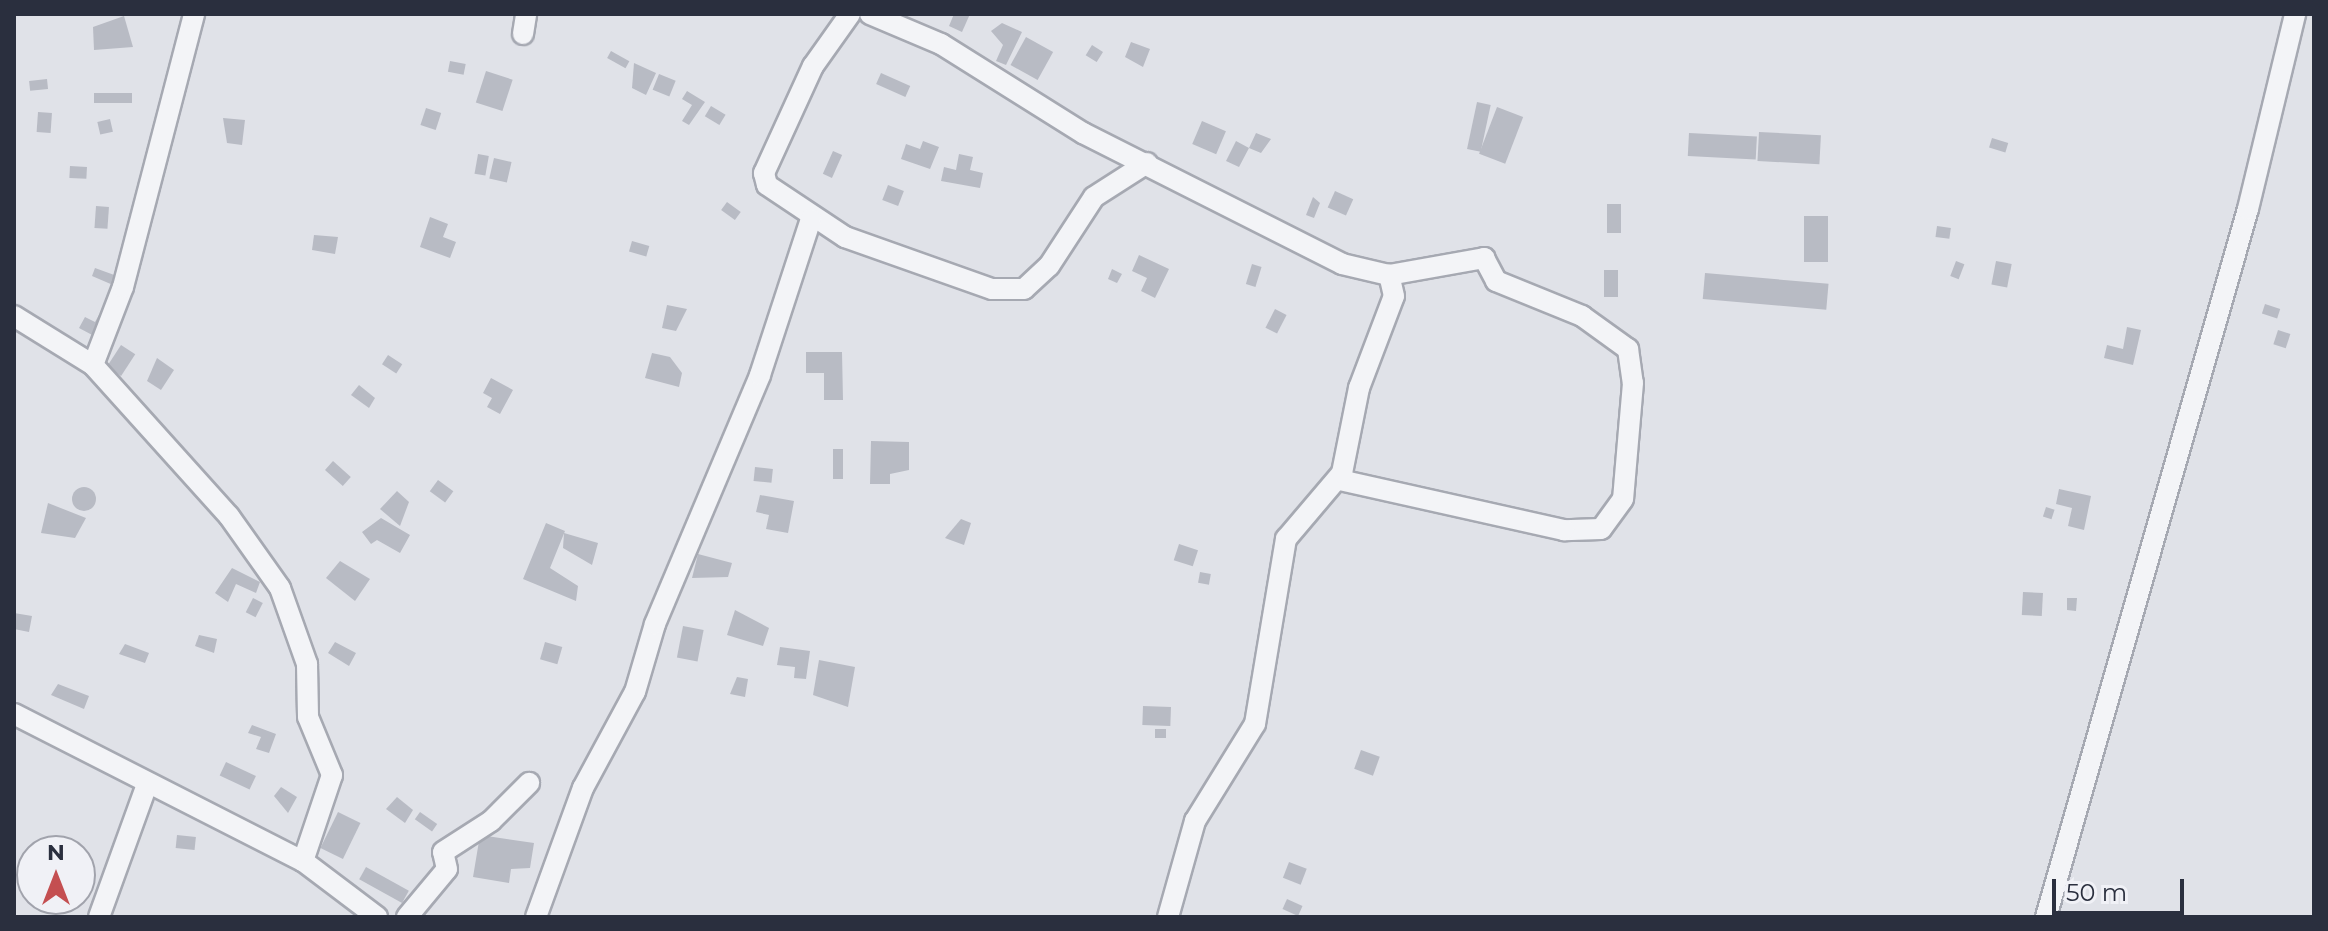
<!DOCTYPE html>
<style>
body{margin:0}
#map{position:relative;width:2328px;height:931px;overflow:hidden;background:#e0e2e8;font-family:Montserrat,sans-serif}
div>[style]{position:absolute}
[style*='--x']{left:calc(var(--x)*1px);top:calc(var(--y)*1px);width:calc(var(--w)*1px);rotate:calc(var(--a)*1deg)}
.building>*{inset:0;background:#b8bbc4;transform-origin:0 0}
.round{border-radius:50%}
.roads{filter:drop-shadow(2px 0 #a6a9b2) drop-shadow(-2px 0 #a6a9b2) drop-shadow(0 2px #a6a9b2) drop-shadow(0 -2px #a6a9b2)}
.minor>*{height:20px;margin:-10px;padding:0 10px;transform-origin:10px;border-radius:10px;background:#f3f4f7}
span{translate:-50% -50%;white-space:nowrap;text-align:center;line-height:1.15;-webkit-text-stroke:7px #f0f1f6;paint-order:stroke}
.frame{position:absolute;inset:0;border:16px solid #2a2f3e;pointer-events:none}
.north{position:absolute;left:16px;top:835px;width:80px;height:80px;box-sizing:border-box;background:#f0f1f6;border:2px solid #a1a3ac;border-radius:50%;rotate:0deg;font-size:22px;font-weight:700;line-height:32px;text-align:center;color:#2a2f3e}
.north::after{content:'';display:block;margin:auto;width:28px;height:36px;background:#c44f51;clip-path:polygon(50% 0,100% 100%,50% 72%,0 100%)}
.scale{position:absolute;left:2052px;top:879px;width:132px;height:36px;box-sizing:border-box;border:4px solid #2a2f3e;border-top:0;padding-left:10px;font-size:24px;line-height:28px;white-space:nowrap;color:#2a2f3e;-webkit-text-stroke:6px #f0f1f6;paint-order:stroke}
</style>
<div id="map">
<div class="building">
<i style="clip-path:polygon(954px 14px,970px 14px,962px 32px,949px 26px)"></i>
<i style="clip-path:polygon(124px 16px,133px 47px,94px 50px,93px 27px)"></i>
<i style="clip-path:polygon(1002px 23px,1022px 32px,1006px 65px,996px 61px,1003px 45px,991px 31px)"></i>
<i style="left:1026px;top:37px;width:31px;height:32px;rotate:29deg"></i>
<i style="clip-path:polygon(1131px 42px,1150px 49px,1143px 67px,1125px 57px)"></i>
<i style="left:1092px;top:45px;width:13px;height:12px;rotate:32deg"></i>
<i style="left:611px;top:51px;width:21px;height:8px;rotate:29deg"></i>
<i style="left:450px;top:61px;width:16px;height:11px;rotate:11deg"></i>
<i style="clip-path:polygon(634px 63px,656px 73px,646px 95px,632px 88px)"></i>
<i style="left:486px;top:71px;width:28px;height:33px;rotate:18deg"></i>
<i style="left:881px;top:73px;width:32px;height:12px;rotate:24deg"></i>
<i style="left:659px;top:74px;width:18px;height:17px;rotate:22deg"></i>
<i style="left:47px;top:79px;width:10px;height:18px;rotate:84deg"></i>
<i style="clip-path:polygon(687px 91px,705px 102px,689px 125px,682px 121px,692px 105px,682px 99px)"></i>
<i style="left:132px;top:93px;width:10px;height:38px;rotate:90deg"></i>
<i style="left:1477px;top:102px;width:14px;height:48px;rotate:12deg"></i>
<i style="left:711px;top:106px;width:17px;height:12px;rotate:31deg"></i>
<i style="left:1497px;top:107px;width:28px;height:50px;rotate:21deg"></i>
<i style="left:426px;top:108px;width:16px;height:18px;rotate:18deg"></i>
<i style="left:38px;top:112px;width:14px;height:20px;rotate:4deg"></i>
<i style="clip-path:polygon(223px 118px,245px 120px,242px 145px,227px 143px)"></i>
<i style="left:110px;top:119px;width:13px;height:13px;rotate:77deg"></i>
<i style="left:1202px;top:121px;width:26px;height:25px;rotate:23deg"></i>
<i style="left:1759px;top:132px;width:62px;height:29px;rotate:3deg"></i>
<i style="clip-path:polygon(1256px 133px,1271px 139px,1261px 153px,1249px 148px,1239px 167px,1226px 161px,1236px 141px,1249px 148px)"></i>
<i style="left:1689px;top:133px;width:68px;height:23px;rotate:3deg"></i>
<i style="left:1992px;top:138px;width:17px;height:10px;rotate:17deg"></i>
<i style="clip-path:polygon(923px 141px,939px 147px,930px 169px,901px 159px,906px 144px,920px 149px)"></i>
<i style="left:833px;top:151px;width:10px;height:25px;rotate:24deg"></i>
<i style="left:478px;top:154px;width:11px;height:20px;rotate:10deg"></i>
<i style="clip-path:polygon(959px 154px,973px 157px,970px 170px,983px 173px,980px 188px,941px 181px,944px 167px,956px 170px)"></i>
<i style="left:494px;top:158px;width:18px;height:21px;rotate:13deg"></i>
<i style="left:70px;top:166px;width:17px;height:12px;rotate:3deg"></i>
<i style="left:888px;top:185px;width:17px;height:16px;rotate:21deg"></i>
<i style="left:1335px;top:191px;width:20px;height:18px;rotate:24deg"></i>
<i style="clip-path:polygon(1313px 197px,1320px 203px,1314px 218px,1306px 215px)"></i>
<i style="left:727px;top:202px;width:17px;height:10px;rotate:36deg"></i>
<i style="left:1607px;top:204px;width:14px;height:29px"></i>
<i style="left:96px;top:206px;width:13px;height:22px;rotate:4deg"></i>
<i style="left:1804px;top:216px;width:24px;height:46px"></i>
<i style="clip-path:polygon(430px 217px,448px 224px,443px 237px,456px 242px,450px 258px,420px 247px)"></i>
<i style="left:1937px;top:226px;width:14px;height:11px;rotate:8deg"></i>
<i style="clip-path:polygon(314px 235px,338px 237px,335px 254px,312px 250px)"></i>
<i style="left:632px;top:241px;width:18px;height:11px;rotate:16deg"></i>
<i style="clip-path:polygon(1139px 255px,1169px 269px,1155px 298px,1141px 291px,1147px 278px,1132px 271px)"></i>
<i style="left:1956px;top:261px;width:9px;height:16px;rotate:21deg"></i>
<i style="left:1996px;top:261px;width:16px;height:24px;rotate:11deg"></i>
<i style="left:1252px;top:264px;width:10px;height:21px;rotate:17deg"></i>
<i style="clip-path:polygon(95px 268px,117px 276px,113px 285px,92px 276px)"></i>
<i style="clip-path:polygon(1112px 269px,1122px 274px,1117px 283px,1108px 279px)"></i>
<i style="left:1604px;top:270px;width:14px;height:27px"></i>
<i style="left:1705px;top:273px;width:124px;height:26px;rotate:5deg"></i>
<i style="left:2265px;top:304px;width:16px;height:10px;rotate:18deg"></i>
<i style="clip-path:polygon(667px 305px,687px 309px,676px 331px,662px 328px)"></i>
<i style="left:1275px;top:309px;width:13px;height:21px;rotate:27deg"></i>
<i style="clip-path:polygon(99px 315px,105px 318px,96px 337px,79px 328px,85px 317px,95px 322px)"></i>
<i style="clip-path:polygon(2127px 327px,2141px 330px,2133px 365px,2104px 358px,2107px 345px,2123px 349px)"></i>
<i style="left:2278px;top:330px;width:13px;height:15px;rotate:18deg"></i>
<i style="left:121px;top:345px;width:17px;height:26px;rotate:33deg"></i>
<i style="clip-path:polygon(806px 352px,842px 352px,843px 400px,824px 400px,824px 373px,806px 373px)"></i>
<i style="clip-path:polygon(652px 353px,670px 357px,682px 373px,679px 387px,645px 378px)"></i>
<i style="left:388px;top:355px;width:17px;height:11px;rotate:33deg"></i>
<i style="clip-path:polygon(157px 358px,174px 370px,161px 390px,147px 381px)"></i>
<i style="clip-path:polygon(491px 378px,513px 390px,500px 414px,487px 407px,492px 398px,483px 393px)"></i>
<i style="clip-path:polygon(359px 385px,375px 398px,369px 408px,351px 395px)"></i>
<i style="clip-path:polygon(871px 441px,909px 442px,909px 470px,890px 474px,890px 484px,870px 484px)"></i>
<i style="left:833px;top:449px;width:10px;height:30px"></i>
<i style="left:333px;top:461px;width:24px;height:12px;rotate:42deg"></i>
<i style="left:755px;top:467px;width:18px;height:14px;rotate:6deg"></i>
<i style="left:438px;top:480px;width:19px;height:14px;rotate:36deg"></i>
<i class="round" style="left:72px;top:487px;width:24px;height:24px"></i>
<i style="clip-path:polygon(2059px 489px,2091px 496px,2084px 530px,2068px 526px,2072px 508px,2056px 504px)"></i>
<i style="clip-path:polygon(397px 491px,409px 502px,400px 526px,380px 509px)"></i>
<i style="clip-path:polygon(760px 495px,794px 501px,788px 533px,766px 529px,769px 515px,756px 512px)"></i>
<i style="clip-path:polygon(48px 503px,86px 518px,75px 538px,41px 533px)"></i>
<i style="left:2046px;top:507px;width:9px;height:10px;rotate:18deg"></i>
<i style="clip-path:polygon(381px 518px,410px 535px,400px 553px,377px 540px,371px 544px,362px 532px)"></i>
<i style="clip-path:polygon(961px 519px,971px 523px,964px 545px,945px 538px)"></i>
<i style="clip-path:polygon(546px 523px,565px 531px,550px 568px,578px 586px,576px 601px,523px 579px)"></i>
<i style="clip-path:polygon(564px 533px,598px 543px,592px 565px,563px 548px)"></i>
<i style="left:1179px;top:544px;width:20px;height:17px;rotate:18deg"></i>
<i style="clip-path:polygon(698px 554px,732px 563px,728px 577px,692px 578px)"></i>
<i style="clip-path:polygon(340px 561px,370px 579px,355px 601px,326px 578px)"></i>
<i style="clip-path:polygon(232px 568px,260px 582px,256px 593px,236px 584px,228px 602px,215px 593px)"></i>
<i style="left:1200px;top:572px;width:11px;height:11px;rotate:10deg"></i>
<i style="left:2023px;top:592px;width:20px;height:23px;rotate:3deg"></i>
<i style="left:253px;top:598px;width:11px;height:16px;rotate:27deg"></i>
<i style="clip-path:polygon(2067px 598px,2077px 598px,2076px 611px,2067px 610px)"></i>
<i style="clip-path:polygon(735px 610px,769px 628px,763px 646px,727px 635px)"></i>
<i style="clip-path:polygon(14px 613px,32px 616px,29px 632px,14px 629px)"></i>
<i style="left:683px;top:626px;width:21px;height:32px;rotate:11deg"></i>
<i style="clip-path:polygon(199px 635px,217px 639px,214px 653px,195px 646px)"></i>
<i style="clip-path:polygon(335px 642px,356px 653px,349px 666px,328px 653px)"></i>
<i style="left:545px;top:642px;width:18px;height:18px;rotate:16deg"></i>
<i style="clip-path:polygon(125px 644px,149px 653px,145px 663px,119px 654px)"></i>
<i style="clip-path:polygon(780px 647px,810px 651px,806px 679px,794px 678px,795px 667px,777px 665px)"></i>
<i style="clip-path:polygon(819px 660px,855px 667px,848px 707px,813px 695px)"></i>
<i style="clip-path:polygon(737px 677px,748px 679px,745px 697px,730px 694px)"></i>
<i style="clip-path:polygon(58px 684px,89px 696px,84px 709px,51px 695px)"></i>
<i style="left:1143px;top:706px;width:28px;height:19px;rotate:2deg"></i>
<i style="clip-path:polygon(252px 725px,276px 734px,269px 753px,256px 749px,261px 737px,248px 733px)"></i>
<i style="left:1155px;top:729px;width:11px;height:9px"></i>
<i style="left:1361px;top:750px;width:20px;height:20px;rotate:20deg"></i>
<i style="left:226px;top:762px;width:33px;height:15px;rotate:25deg"></i>
<i style="clip-path:polygon(281px 787px,297px 797px,288px 813px,274px 796px)"></i>
<i style="clip-path:polygon(397px 797px,413px 810px,405px 823px,386px 809px)"></i>
<i style="left:338px;top:812px;width:25px;height:40px;rotate:26deg"></i>
<i style="left:420px;top:812px;width:21px;height:9px;rotate:35deg"></i>
<i style="left:177px;top:835px;width:19px;height:13px;rotate:6deg"></i>
<i style="clip-path:polygon(480px 835px,534px 843px,530px 868px,511px 869px,509px 883px,473px 877px)"></i>
<i style="left:1289px;top:862px;width:19px;height:17px;rotate:21deg"></i>
<i style="left:366px;top:867px;width:49px;height:14px;rotate:29deg"></i>
<i style="left:1287px;top:899px;width:17px;height:11px;rotate:24deg"></i>
</div>
<div class="roads">
<div class="minor">
<i style="--x:850;--y:14;--w:64;--a:125.4"></i>
<i style="--x:813;--y:66;--w:118;--a:114.6"></i>
<i style="--x:764;--y:173;--w:12;--a:76"></i>
<i style="--x:767;--y:185;--w:94;--a:33.7"></i>
<i style="--x:845;--y:237;--w:156;--a:19.5"></i>
<i style="--x:992;--y:289;--w:32;--a:0"></i>
<i style="--x:1024;--y:289;--w:34;--a:-43"></i>
<i style="--x:1049;--y:266;--w:82;--a:-56.9"></i>
<i style="--x:1094;--y:197;--w:63;--a:-32.7"></i>
<i style="--x:870;--y:14;--w:77;--a:22.9"></i>
<i style="--x:941;--y:44;--w:168;--a:32.1"></i>
<i style="--x:1083;--y:133;--w:290;--a:26.8"></i>
<i style="--x:1342;--y:264;--w:48;--a:13.2"></i>
<i style="--x:1389;--y:275;--w:97;--a:-10.1"></i>
<i style="--x:1484;--y:258;--w:26;--a:62"></i>
<i style="--x:1496;--y:281;--w:93;--a:22.1"></i>
<i style="--x:1582;--y:316;--w:57;--a:35.7"></i>
<i style="--x:1628;--y:349;--w:34;--a:82"></i>
<i style="--x:1633;--y:383;--w:116;--a:94.9"></i>
<i style="--x:1623;--y:499;--w:37;--a:126"></i>
<i style="--x:1601;--y:529;--w:37;--a:178"></i>
<i style="--x:1564;--y:530;--w:230;--a:-167.4"></i>
<i style="--x:523;--y:34;--w:20;--a:-81"></i>
<i style="--x:14;--y:316;--w:93;--a:31.8"></i>
<i style="--x:93;--y:365;--w:203;--a:48"></i>
<i style="--x:229;--y:516;--w:88;--a:54.7"></i>
<i style="--x:280;--y:588;--w:81;--a:70.4"></i>
<i style="--x:307;--y:664;--w:53;--a:88.9"></i>
<i style="--x:308;--y:717;--w:63;--a:67.5"></i>
<i style="--x:332;--y:775;--w:91;--a:108.6"></i>
<i style="--x:93;--y:365;--w:84;--a:-69"></i>
<i style="--x:123;--y:287;--w:282;--a:-75.4"></i>
<i style="--x:14;--y:714;--w:324;--a:27"></i>
<i style="--x:303;--y:861;--w:93;--a:37.1"></i>
<i style="--x:99;--y:917;--w:138;--a:-70.1"></i>
<i style="--x:407;--y:917;--w:62;--a:-50.2"></i>
<i style="--x:447;--y:869;--w:17;--a:-103"></i>
<i style="--x:443;--y:852;--w:57;--a:-32.9"></i>
<i style="--x:491;--y:821;--w:54;--a:-45"></i>
<i style="--x:536;--y:917;--w:137;--a:-70"></i>
<i style="--x:583;--y:788;--w:109;--a:-61.6"></i>
<i style="--x:635;--y:692;--w:71;--a:-73.6"></i>
<i style="--x:655;--y:624;--w:270;--a:-67.1"></i>
<i style="--x:760;--y:375;--w:164;--a:-71.9"></i>
<i style="--x:1168;--y:917;--w:100;--a:-74.3"></i>
<i style="--x:1195;--y:821;--w:114;--a:-58.3"></i>
<i style="--x:1255;--y:724;--w:188;--a:-80.5"></i>
<i style="--x:1286;--y:539;--w:87;--a:-49.7"></i>
<i style="--x:1342;--y:473;--w:87;--a:-78.7"></i>
<i style="--x:1359;--y:388;--w:98;--a:-69.2"></i>
<i style="--x:1394;--y:296;--w:22;--a:-103"></i>
<i style="--x:2046;--y:917;--w:736;--a:-74.08"></i>
<i style="--x:2248;--y:209;--w:201;--a:-76.4"></i>
</div>
</div>
<div class="frame"></div>
<div class="north">N</div>
<div class="scale">50 m</div>
</div>
